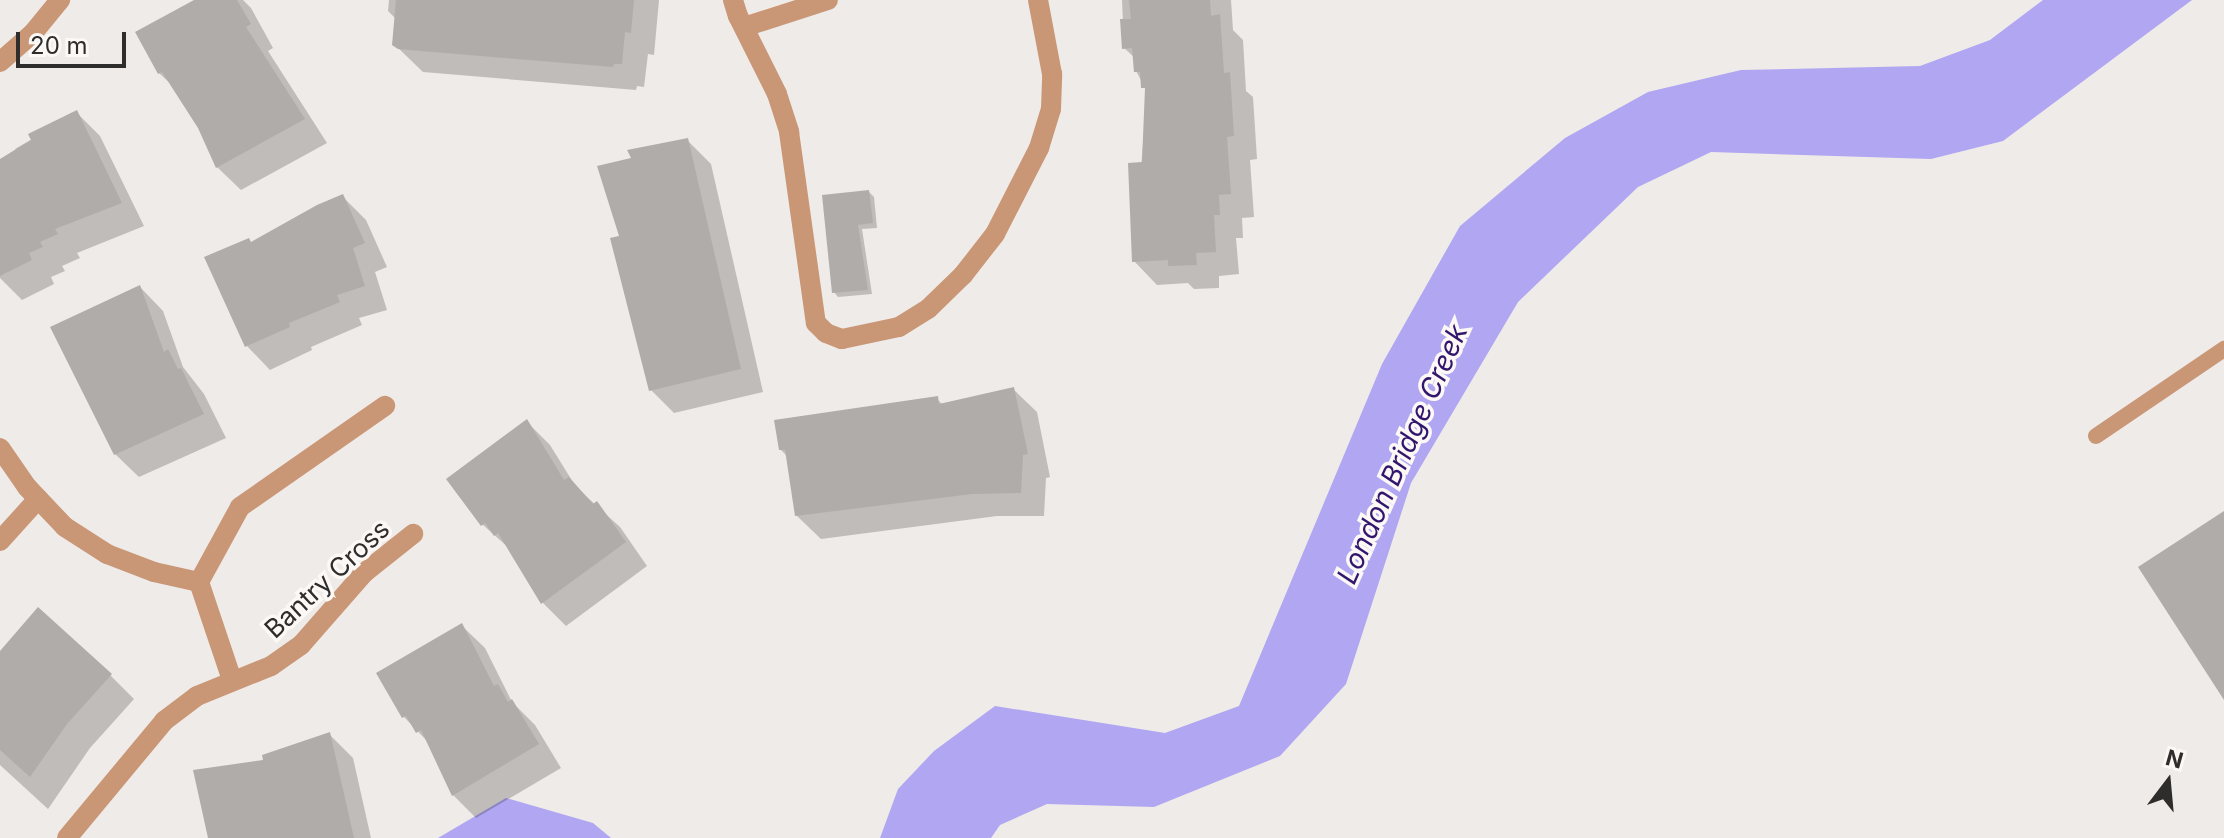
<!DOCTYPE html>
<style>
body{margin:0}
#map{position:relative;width:2224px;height:838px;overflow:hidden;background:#efebe8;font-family:Inter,sans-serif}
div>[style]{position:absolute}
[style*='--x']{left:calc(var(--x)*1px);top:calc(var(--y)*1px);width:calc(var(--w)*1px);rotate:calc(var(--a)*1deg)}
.water>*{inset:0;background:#b0a6f2}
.shadow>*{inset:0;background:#0003}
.building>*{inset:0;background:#b0acaa}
.lane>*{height:16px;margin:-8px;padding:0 8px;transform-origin:8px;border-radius:8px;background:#c99676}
.street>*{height:20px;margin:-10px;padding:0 10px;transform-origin:10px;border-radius:10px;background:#c99676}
span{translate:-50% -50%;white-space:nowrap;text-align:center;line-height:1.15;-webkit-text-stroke:7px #fcf8f5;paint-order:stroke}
.street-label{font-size:26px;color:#2e2d2c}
.water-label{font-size:28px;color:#32166e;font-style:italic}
.north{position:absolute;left:2128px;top:742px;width:80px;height:80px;-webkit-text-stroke:6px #fcf8f5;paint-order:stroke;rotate:16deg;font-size:22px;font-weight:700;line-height:32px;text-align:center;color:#2e2d2c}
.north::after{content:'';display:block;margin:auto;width:28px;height:36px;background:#2e2d2c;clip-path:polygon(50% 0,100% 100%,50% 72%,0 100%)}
.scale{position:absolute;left:16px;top:32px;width:110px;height:36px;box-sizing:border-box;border:4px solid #2e2d2c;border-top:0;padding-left:10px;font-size:24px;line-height:28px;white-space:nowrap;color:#2e2d2c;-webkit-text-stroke:6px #fcf8f5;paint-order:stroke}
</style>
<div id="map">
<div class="water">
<i style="clip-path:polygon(2043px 0,2192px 0,2003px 141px,1931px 159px,1711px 152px,1638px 187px,1518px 302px,1411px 483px,1346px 684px,1280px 756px,1154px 807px,1047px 804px,1000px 825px,991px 838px,880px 838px,898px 789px,934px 751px,995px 706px,1165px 733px,1239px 706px,1382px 364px,1460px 226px,1565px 138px,1648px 92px,1741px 70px,1920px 66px,1990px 40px)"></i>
<i style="clip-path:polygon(506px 798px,593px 823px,611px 838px,438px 838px)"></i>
</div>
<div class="shadow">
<i style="clip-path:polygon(198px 0,243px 0,251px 8px,273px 48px,268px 51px,327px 143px,241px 190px,217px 167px,200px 127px,175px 88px,159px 73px)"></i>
<i style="clip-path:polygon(389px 0,659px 0,654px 55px,648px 54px,644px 87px,637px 86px,636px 90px,423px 72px,394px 44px,396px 19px,388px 11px)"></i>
<i style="clip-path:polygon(1122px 0,1231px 0,1233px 30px,1243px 40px,1246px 91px,1253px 97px,1257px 159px,1250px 160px,1254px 217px,1242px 218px,1243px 238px,1236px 238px,1239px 274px,1219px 276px,1219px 288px,1194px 289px,1188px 283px,1157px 285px,1134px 261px,1147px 91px,1136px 71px,1135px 58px,1124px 48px)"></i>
<i style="clip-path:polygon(77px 113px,100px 136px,144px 226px,77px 253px,80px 258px,62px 266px,65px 271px,51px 277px,54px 284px,22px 300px,0 278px,0 162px,17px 154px,15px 149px)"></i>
<i style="clip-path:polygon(687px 140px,711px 164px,763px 392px,674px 413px,651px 390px,621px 237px)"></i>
<i style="clip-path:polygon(869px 192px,874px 197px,877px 228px,862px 229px,872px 294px,838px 297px,834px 292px)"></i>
<i style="clip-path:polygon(343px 197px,366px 220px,387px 267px,375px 272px,387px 310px,359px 318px,362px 325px,311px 347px,312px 350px,270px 370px,247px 346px,207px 258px,252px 244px)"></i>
<i style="clip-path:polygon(140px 287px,163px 311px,183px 367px,204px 394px,226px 438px,139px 477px,115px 454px)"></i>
<i style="clip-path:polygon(1013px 389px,1037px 412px,1050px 477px,1046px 478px,1044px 516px,997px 516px,821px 539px,797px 516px,788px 457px,780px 449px,937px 399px,943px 405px)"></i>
<i style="clip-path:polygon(527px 422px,550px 445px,576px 487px,620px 527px,647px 566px,566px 626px,543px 603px,511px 550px,482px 524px)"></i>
<i style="clip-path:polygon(461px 625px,485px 648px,512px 702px,535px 725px,561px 768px,476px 818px,453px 795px,428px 742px,404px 717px)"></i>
<i style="clip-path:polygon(0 661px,110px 675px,134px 699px,90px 748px,48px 809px,0 765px)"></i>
<i style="clip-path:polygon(330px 735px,353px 758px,371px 838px,210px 838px,265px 761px)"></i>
</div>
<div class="building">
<i style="clip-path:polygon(194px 0,237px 0,251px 24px,246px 27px,305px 119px,216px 168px,198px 128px,162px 72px,158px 74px,135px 32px)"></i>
<i style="clip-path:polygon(396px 0,634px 0,631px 33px,625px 32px,622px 64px,614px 64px,613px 67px,398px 49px,392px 45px)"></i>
<i style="clip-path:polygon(1129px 0,1210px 0,1211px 16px,1220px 14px,1224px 73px,1230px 72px,1234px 136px,1227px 137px,1231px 194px,1219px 195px,1220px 215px,1214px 215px,1216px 252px,1196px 253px,1197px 265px,1168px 266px,1168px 260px,1132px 262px,1128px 163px,1142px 162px,1145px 88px,1141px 88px,1140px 72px,1134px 72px,1132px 48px,1122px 49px,1120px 19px,1131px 19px)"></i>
<i style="clip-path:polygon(77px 110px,122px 203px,55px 229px,58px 234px,40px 242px,43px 247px,29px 253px,32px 260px,0 276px,0 159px,31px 140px,28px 134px)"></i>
<i style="clip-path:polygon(688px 138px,741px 369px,649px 391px,610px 238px,619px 236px,597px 166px,631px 158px,627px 150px)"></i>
<i style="clip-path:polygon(869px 190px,873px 223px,858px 225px,868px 290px,832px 293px,822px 195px)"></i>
<i style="clip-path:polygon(343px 194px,365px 243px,353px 248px,365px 286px,337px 295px,340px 302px,289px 323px,290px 327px,245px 347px,204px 257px,249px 238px,251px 242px,317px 205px)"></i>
<i style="clip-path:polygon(140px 285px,164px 352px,168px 349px,178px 369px,181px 368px,204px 414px,114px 455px,50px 327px)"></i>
<i style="clip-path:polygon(1014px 387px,1028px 454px,1023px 455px,1021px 493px,972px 494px,795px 516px,785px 450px,779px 450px,774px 420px,938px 396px,939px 404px)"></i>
<i style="clip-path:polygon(527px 419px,564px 480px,569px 477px,593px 504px,597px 501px,626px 542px,541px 604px,498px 533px,494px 536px,485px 523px,481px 526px,446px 479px)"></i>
<i style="clip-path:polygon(2224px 511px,2224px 700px,2138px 567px)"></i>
<i style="clip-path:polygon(38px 607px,112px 674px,67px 724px,30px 777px,0 750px,0 651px)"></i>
<i style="clip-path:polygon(462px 623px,494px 686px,498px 684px,508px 702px,512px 699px,539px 744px,452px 796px,421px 730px,416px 733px,406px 716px,402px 718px,376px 673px)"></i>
<i style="clip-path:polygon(330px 732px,354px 838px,208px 838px,193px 770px,263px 760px,262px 755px)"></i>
</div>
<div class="lane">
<i style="--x:2096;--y:436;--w:155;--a:-34.2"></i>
</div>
<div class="street">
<i style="--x:733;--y:0;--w:17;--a:73"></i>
<i style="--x:738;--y:16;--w:87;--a:63.4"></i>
<i style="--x:777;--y:94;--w:40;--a:72"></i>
<i style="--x:789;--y:132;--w:193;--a:82"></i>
<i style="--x:816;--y:323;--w:14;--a:45"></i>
<i style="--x:826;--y:333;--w:17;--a:21"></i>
<i style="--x:842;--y:339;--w:58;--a:-11.9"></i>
<i style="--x:899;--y:327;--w:34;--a:-32"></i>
<i style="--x:928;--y:309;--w:49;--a:-44.2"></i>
<i style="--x:963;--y:275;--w:52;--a:-52"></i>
<i style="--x:995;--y:234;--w:97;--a:-62.9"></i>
<i style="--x:1039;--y:148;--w:41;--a:-72.9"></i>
<i style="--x:1051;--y:109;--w:35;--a:-88"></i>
<i style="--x:1052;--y:74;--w:75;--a:-100.7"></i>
<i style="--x:744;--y:27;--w:88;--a:-17.8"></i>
<i style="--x:0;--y:62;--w:44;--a:-41.3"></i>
<i style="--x:33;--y:33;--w:43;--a:-50.7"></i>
<i style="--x:0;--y:448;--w:47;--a:55.3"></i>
<i style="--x:27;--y:487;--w:55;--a:46.5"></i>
<i style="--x:65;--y:527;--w:50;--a:32.7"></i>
<i style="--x:107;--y:554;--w:50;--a:21"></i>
<i style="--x:154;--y:572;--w:46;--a:12.5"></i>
<i style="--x:199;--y:582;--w:103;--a:71.4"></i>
<i style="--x:0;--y:541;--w:57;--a:-47.9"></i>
<i style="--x:199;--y:582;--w:85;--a:-61.3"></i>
<i style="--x:240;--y:507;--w:177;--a:-34.9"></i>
<i style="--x:67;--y:838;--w:152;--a:-50.3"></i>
<i style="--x:164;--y:721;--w:41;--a:-37.1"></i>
<i style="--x:197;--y:696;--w:80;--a:-22.1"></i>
<i style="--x:271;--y:666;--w:37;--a:-35"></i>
<i style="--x:301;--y:645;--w:96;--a:-48.8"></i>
<i style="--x:364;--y:573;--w:63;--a:-38.5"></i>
</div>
<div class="street-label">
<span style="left:327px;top:579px;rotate:-43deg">Bantry Cross</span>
</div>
<div class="water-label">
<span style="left:1402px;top:454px;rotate:-66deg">London Bridge Creek</span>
</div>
<div class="north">N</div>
<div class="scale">20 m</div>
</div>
